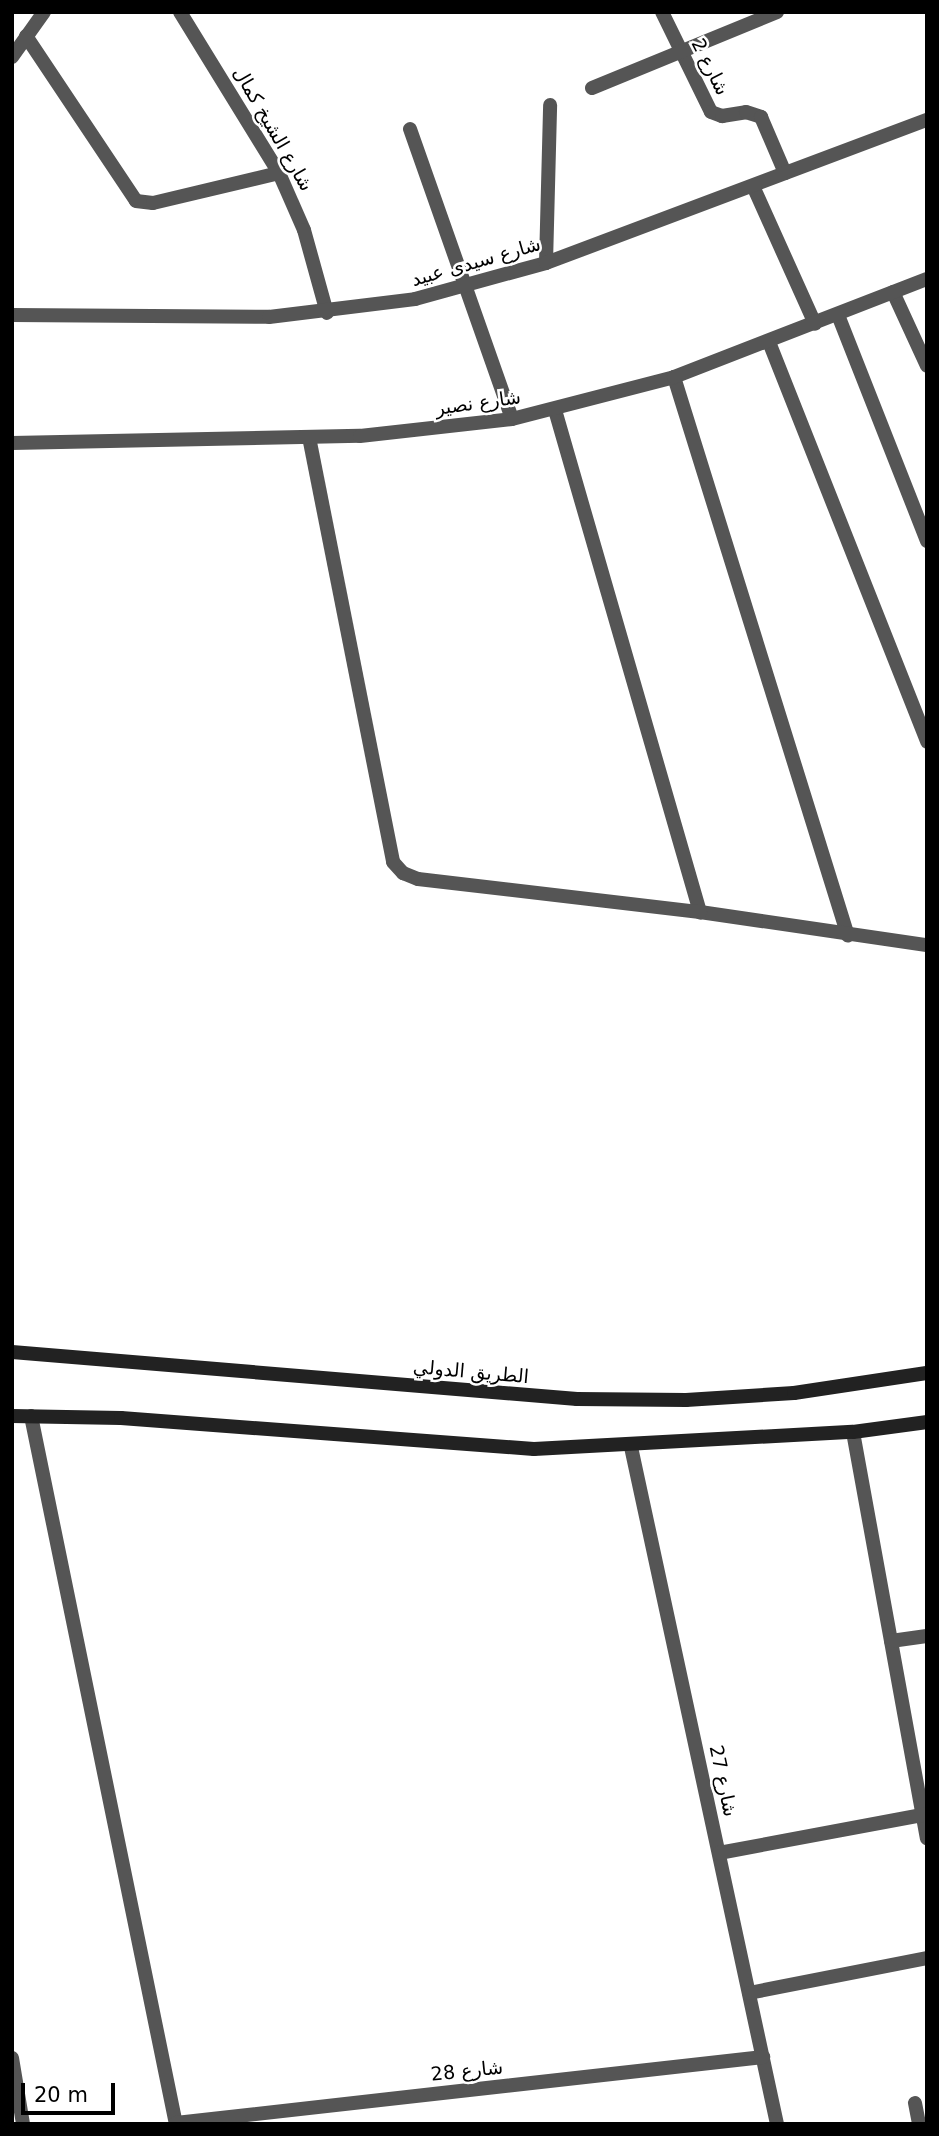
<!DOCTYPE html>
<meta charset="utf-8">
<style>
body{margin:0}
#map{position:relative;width:939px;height:2136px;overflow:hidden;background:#fff;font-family:"DejaVu Sans",Cairo,sans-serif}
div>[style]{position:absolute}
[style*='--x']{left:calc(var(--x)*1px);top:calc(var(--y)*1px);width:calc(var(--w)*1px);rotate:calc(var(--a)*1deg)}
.lane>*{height:14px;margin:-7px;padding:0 7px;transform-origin:7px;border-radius:7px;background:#555}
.street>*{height:14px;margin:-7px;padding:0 7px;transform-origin:7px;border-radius:7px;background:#555}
.secondary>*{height:14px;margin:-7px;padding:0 7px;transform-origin:7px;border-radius:7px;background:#222}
span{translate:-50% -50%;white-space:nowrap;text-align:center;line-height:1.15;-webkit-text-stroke:5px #fff;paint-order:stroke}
.street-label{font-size:19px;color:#000}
.frame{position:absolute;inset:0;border:14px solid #000;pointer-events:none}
.scale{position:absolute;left:21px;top:2083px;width:94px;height:32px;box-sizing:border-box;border:4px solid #000;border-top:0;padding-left:9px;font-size:21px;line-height:24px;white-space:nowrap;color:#000;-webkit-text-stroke:5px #fff;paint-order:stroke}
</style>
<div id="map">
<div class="lane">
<i style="--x:915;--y:2103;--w:21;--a:79"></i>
</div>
<div class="street">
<i style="--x:180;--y:12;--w:189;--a:58.4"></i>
<i style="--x:279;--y:173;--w:62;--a:66.3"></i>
<i style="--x:304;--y:230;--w:86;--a:74.5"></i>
<i style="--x:662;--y:12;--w:111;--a:63.9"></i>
<i style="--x:711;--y:112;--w:12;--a:20"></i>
<i style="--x:722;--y:116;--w:24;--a:-9"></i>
<i style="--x:746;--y:112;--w:16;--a:18"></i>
<i style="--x:761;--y:117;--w:61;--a:66.8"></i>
<i style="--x:26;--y:36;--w:198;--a:56.3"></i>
<i style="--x:136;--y:201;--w:17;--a:7"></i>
<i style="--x:153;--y:203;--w:130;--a:-13.4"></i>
<i style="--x:12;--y:57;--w:55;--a:-54.6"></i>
<i style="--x:592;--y:88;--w:200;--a:-22.3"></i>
<i style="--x:410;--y:129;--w:307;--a:70.6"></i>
<i style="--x:753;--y:186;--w:151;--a:65.8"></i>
<i style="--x:546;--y:263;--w:158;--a:-88.5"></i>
<i style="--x:893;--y:292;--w:81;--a:65.3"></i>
<i style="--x:12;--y:315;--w:257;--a:0.4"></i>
<i style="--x:269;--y:317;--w:147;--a:-7"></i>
<i style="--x:415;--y:299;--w:136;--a:-15.4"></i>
<i style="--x:546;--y:263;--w:407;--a:-20.6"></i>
<i style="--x:838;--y:315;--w:243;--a:68.5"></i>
<i style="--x:769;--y:342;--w:430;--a:68.4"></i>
<i style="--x:674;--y:377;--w:585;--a:72.71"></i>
<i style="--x:555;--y:410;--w:523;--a:73.89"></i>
<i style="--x:700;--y:912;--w:229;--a:8.3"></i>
<i style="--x:309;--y:437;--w:433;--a:78.8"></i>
<i style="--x:393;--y:862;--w:15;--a:48"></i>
<i style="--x:403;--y:873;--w:16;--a:22"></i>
<i style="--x:418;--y:879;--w:284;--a:6.7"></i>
<i style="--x:12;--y:443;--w:348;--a:-1.2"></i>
<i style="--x:360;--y:436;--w:153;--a:-6.4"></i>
<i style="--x:512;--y:419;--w:167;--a:-14.5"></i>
<i style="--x:674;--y:377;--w:271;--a:-21.2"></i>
<i style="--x:31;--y:1416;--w:723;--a:78.43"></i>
<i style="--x:853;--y:1432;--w:413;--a:79.7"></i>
<i style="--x:631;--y:1447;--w:693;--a:77.83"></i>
<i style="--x:891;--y:1641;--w:36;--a:-8"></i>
<i style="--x:719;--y:1853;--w:212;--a:-10.6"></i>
<i style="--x:749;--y:1993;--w:181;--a:-11.1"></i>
<i style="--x:12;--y:2058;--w:67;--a:80.5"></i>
<i style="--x:176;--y:2123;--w:591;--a:-6.42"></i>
</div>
<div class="secondary">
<i style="--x:12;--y:1352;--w:567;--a:4.76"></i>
<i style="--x:577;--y:1399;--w:109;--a:0.5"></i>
<i style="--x:686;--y:1400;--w:108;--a:-3.7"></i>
<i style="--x:794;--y:1393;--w:134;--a:-8.6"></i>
<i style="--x:12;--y:1416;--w:109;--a:1.1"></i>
<i style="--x:121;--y:1418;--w:414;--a:4.3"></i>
<i style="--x:534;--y:1449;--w:319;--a:-3.1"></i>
<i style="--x:853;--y:1432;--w:75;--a:-7.7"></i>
</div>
<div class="street-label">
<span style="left:710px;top:67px;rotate:63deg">شارع 2</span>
<span style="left:273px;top:129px;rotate:60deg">شارع الشيخ كمال</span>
<span style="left:476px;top:262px;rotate:-16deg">شارع سيدى عبيد</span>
<span style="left:478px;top:403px;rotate:-8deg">شارع نصير</span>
<span style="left:471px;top:1372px;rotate:5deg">الطريق الدولي</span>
<span style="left:723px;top:1781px;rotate:78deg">شارع 27</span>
<span style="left:467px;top:2071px;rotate:-6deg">شارع 28</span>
</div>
<div class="frame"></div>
<div class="scale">20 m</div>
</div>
